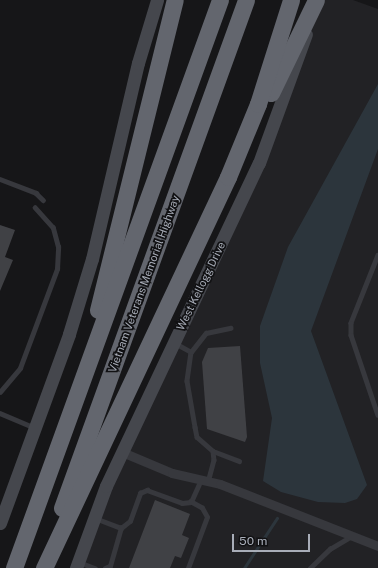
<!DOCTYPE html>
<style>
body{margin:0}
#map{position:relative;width:378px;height:568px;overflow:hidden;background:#161618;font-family:"Public Sans",sans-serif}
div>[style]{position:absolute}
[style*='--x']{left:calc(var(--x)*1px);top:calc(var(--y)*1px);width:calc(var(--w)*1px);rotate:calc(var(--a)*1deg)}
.built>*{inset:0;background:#222225}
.water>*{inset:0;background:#2c353c}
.stream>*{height:3px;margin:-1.5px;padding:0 1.5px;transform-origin:1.5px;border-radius:1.5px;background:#2c353c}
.building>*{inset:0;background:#404145}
.lane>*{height:4.5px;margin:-2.25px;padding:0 2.25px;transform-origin:2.25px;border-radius:2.25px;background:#37383d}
.street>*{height:9px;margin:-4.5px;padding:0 4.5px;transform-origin:4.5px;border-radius:4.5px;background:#37383d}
.secondary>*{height:13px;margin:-6.5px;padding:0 6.5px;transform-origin:6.5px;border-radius:6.5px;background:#45474d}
.highway>*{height:17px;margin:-8.5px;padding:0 8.5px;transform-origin:8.5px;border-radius:8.5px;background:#63666e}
span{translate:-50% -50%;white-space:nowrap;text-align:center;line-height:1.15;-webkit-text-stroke:3.5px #111113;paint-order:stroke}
.street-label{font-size:11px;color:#a8adb8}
.scale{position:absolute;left:232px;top:534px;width:78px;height:18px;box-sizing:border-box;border:2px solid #a8adb8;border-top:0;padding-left:5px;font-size:12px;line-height:14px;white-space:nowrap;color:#a8adb8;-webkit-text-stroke:3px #111113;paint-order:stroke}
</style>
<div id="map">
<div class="built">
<i style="clip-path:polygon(317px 0,353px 0,378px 9px,378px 568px,77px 568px,106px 486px,230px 227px)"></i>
</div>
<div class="water">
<i style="clip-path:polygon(378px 84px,378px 149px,311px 331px,367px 485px,357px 499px,345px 503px,318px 502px,281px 492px,263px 481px,272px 418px,260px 363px,260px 326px,288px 247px)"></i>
</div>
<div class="stream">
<i style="--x:244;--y:568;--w:60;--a:-56.6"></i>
</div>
<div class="building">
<i style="clip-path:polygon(0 225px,15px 230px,5px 257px,13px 260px,0 291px)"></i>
<i style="clip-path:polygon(240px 346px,247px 437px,245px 442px,207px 429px,202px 362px,208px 348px)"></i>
<i style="clip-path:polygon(155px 500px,190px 514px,182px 535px,189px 538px,181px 558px,175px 556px,170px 568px,129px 568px)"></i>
</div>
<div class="lane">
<i style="--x:0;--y:179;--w:39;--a:21"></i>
<i style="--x:36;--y:193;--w:10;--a:45"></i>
<i style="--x:378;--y:255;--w:73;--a:111.7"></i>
<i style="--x:351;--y:323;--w:12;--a:90"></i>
<i style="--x:351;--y:335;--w:84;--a:71.4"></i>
<i style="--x:175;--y:343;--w:18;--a:29"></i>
<i style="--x:191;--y:352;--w:29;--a:98"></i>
<i style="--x:187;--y:381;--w:47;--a:80.1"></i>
<i style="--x:195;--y:427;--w:10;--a:79"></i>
<i style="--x:197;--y:437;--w:21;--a:41"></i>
<i style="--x:213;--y:451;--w:9;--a:84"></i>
<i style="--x:214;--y:460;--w:23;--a:105"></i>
<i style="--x:191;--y:352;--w:24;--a:-52"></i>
<i style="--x:206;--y:333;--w:25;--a:-12"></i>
<i style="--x:0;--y:392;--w:31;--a:-50"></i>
<i style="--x:20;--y:368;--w:106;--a:-69.5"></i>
<i style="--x:57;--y:269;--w:22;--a:-87"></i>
<i style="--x:58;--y:247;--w:20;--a:-105"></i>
<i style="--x:53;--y:228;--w:27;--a:-132"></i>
<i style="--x:0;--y:413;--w:36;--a:23"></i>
<i style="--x:213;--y:451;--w:28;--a:21"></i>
<i style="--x:95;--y:518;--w:28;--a:21"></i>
<i style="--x:121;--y:528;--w:11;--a:-38"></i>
<i style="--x:130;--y:521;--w:30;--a:-70"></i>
<i style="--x:140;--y:493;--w:8;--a:-23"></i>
<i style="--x:147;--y:490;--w:37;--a:20"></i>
<i style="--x:182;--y:503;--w:9;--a:-6"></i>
<i style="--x:191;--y:502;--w:24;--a:-66"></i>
<i style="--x:79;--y:562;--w:17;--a:21"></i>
<i style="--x:105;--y:568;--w:5;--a:-22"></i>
<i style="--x:110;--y:566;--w:40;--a:-74"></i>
<i style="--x:188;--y:568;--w:54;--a:-69.6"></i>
<i style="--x:207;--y:517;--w:10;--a:-119"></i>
<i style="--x:202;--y:508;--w:13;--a:-151"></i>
<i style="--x:310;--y:568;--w:28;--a:-44"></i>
<i style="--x:330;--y:549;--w:26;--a:-31"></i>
</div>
<div class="street">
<i style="--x:122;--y:452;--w:54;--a:22.8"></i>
<i style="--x:172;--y:473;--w:49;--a:12.9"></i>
<i style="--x:220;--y:484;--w:170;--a:21.4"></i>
</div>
<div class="secondary">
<i style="--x:0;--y:523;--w:201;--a:-69.9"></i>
<i style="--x:69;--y:334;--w:78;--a:-73"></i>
<i style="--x:92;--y:259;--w:201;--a:-76.8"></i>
<i style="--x:138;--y:63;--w:66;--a:-73.2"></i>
<i style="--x:76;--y:568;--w:87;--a:-69.9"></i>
<i style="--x:106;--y:486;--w:357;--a:-64.7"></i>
<i style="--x:259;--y:163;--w:137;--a:-70"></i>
</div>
<div class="highway">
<i style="--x:271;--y:93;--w:103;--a:-64.2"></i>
<i style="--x:98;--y:310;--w:319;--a:-76.1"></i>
<i style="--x:62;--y:508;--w:540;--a:-70.09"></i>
<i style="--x:14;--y:568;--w:604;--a:-70.07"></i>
<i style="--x:44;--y:568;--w:432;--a:-64.8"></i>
<i style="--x:228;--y:177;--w:79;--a:-67.7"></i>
<i style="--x:258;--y:104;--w:109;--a:-72.4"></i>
</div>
<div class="street-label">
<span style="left:144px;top:284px;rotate:-70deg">Vietnam Veterans Memorial Highway</span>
<span style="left:201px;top:286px;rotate:-64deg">West Kellogg Drive</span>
</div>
<div class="scale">50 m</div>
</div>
